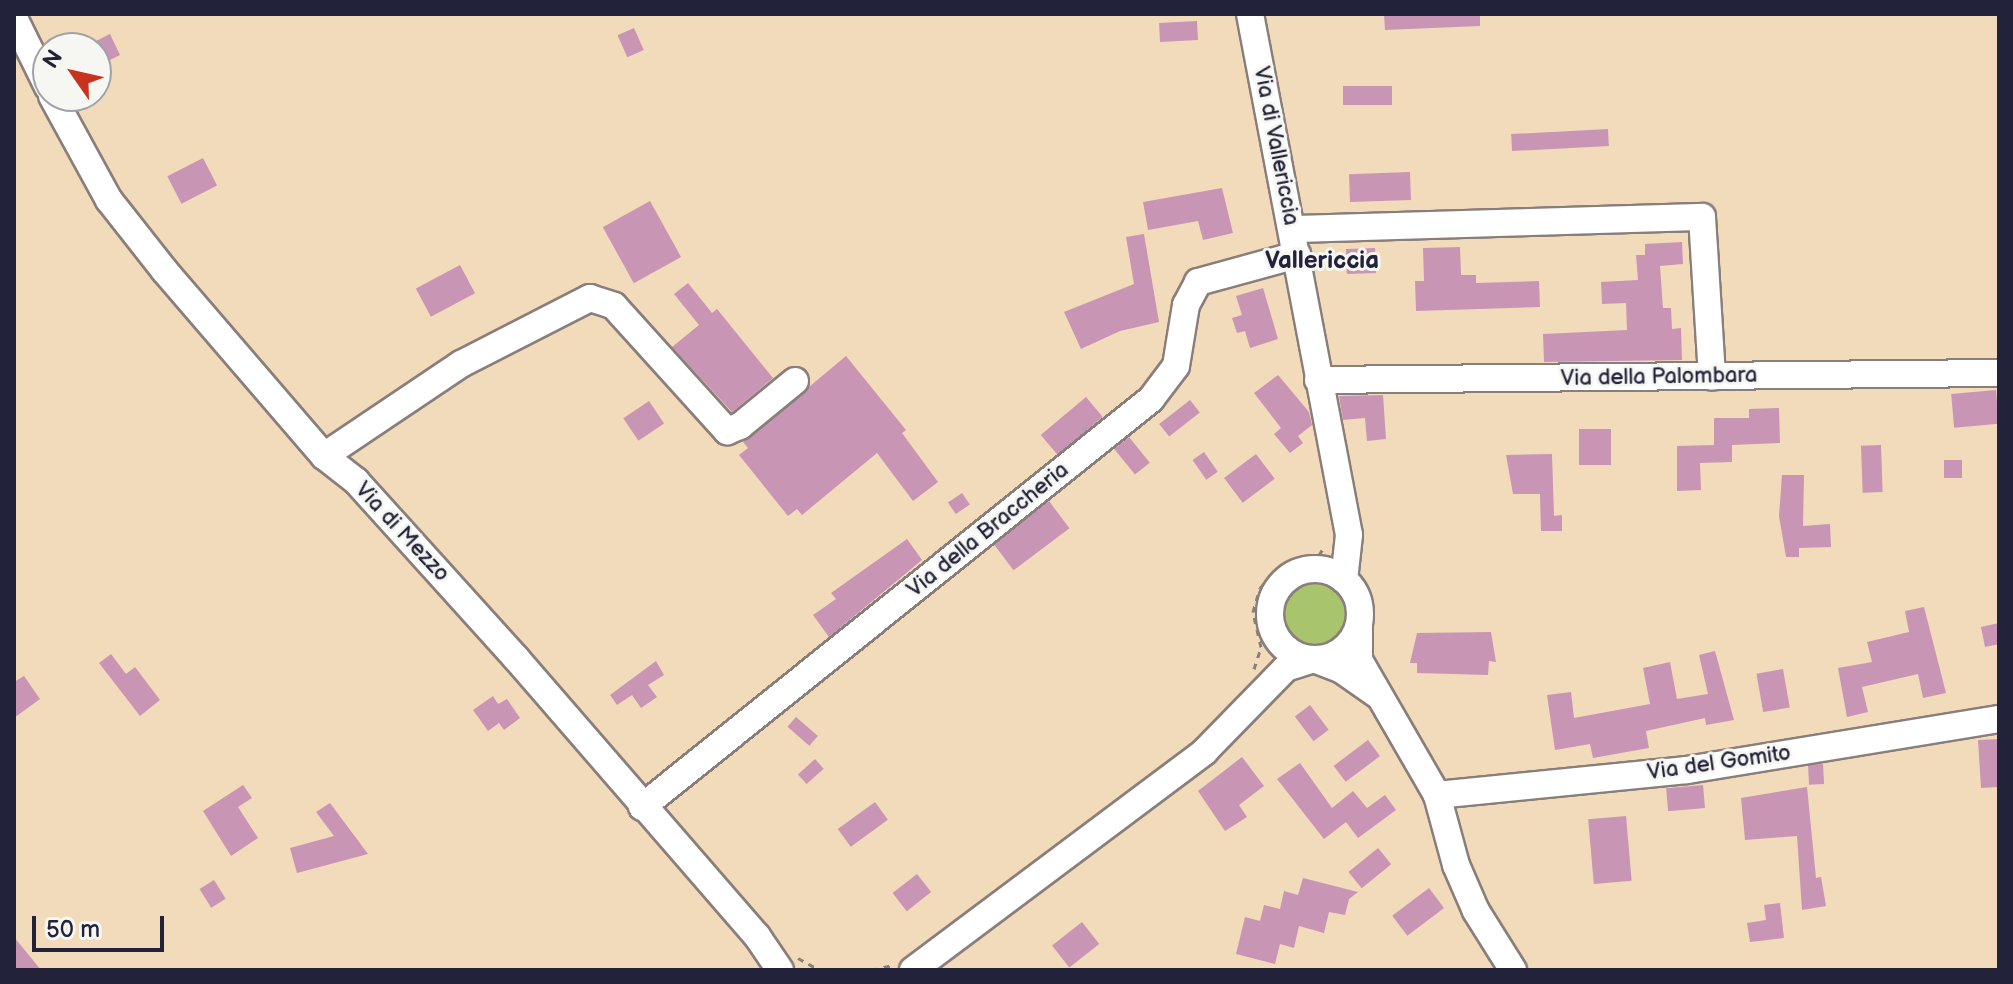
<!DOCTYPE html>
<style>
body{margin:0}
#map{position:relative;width:2013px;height:984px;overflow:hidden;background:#f1dbbb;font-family:"Balsamiq Sans",sans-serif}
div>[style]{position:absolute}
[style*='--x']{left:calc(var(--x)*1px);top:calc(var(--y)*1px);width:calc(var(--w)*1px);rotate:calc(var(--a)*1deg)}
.green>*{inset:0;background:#a8c56d}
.round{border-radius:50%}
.building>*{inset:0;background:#c995b5;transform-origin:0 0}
.path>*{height:3px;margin-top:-1.5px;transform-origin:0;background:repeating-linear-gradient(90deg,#8a7e7b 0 6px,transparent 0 12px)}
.roads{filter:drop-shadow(2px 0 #8a7e7b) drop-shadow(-2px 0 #8a7e7b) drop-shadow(0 2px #8a7e7b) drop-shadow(0 -2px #8a7e7b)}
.minor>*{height:26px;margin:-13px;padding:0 13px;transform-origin:13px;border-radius:13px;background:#fff}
.minor>.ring{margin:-13px;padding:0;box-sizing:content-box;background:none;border:26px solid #fff;border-radius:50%}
span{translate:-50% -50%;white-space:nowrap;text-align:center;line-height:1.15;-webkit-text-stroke:6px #f6f6f2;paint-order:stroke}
.street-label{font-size:22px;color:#22223b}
.neighbourhood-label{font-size:24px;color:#22223b;font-weight:700}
.frame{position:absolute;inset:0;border:16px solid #22223b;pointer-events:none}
.north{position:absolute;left:32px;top:32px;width:80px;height:80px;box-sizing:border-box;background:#f6f6f2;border:2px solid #a1a1a9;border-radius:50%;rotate:304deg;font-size:22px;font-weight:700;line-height:32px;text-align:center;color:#22223b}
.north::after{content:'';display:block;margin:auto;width:28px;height:36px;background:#c8321e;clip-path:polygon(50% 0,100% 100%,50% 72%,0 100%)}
.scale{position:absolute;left:32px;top:916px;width:132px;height:36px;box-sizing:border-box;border:4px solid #22223b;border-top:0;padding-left:10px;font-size:24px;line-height:28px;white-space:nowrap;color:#22223b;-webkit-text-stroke:6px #f6f6f2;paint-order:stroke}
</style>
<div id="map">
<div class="green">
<i class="round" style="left:1282px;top:581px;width:66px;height:66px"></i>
</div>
<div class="building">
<i style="clip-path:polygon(1384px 14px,1480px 14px,1480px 26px,1385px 30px)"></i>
<i style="left:1197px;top:21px;width:19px;height:38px;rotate:87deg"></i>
<i style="left:634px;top:28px;width:24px;height:18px;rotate:66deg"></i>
<i style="clip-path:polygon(110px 34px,120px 55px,96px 67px,96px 41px)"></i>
<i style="left:1343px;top:86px;width:49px;height:19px"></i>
<i style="left:1608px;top:129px;width:17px;height:97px;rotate:87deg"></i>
<i style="left:203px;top:158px;width:31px;height:40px;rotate:63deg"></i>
<i style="left:1410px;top:172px;width:28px;height:61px;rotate:88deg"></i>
<i style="clip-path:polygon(1222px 188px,1233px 233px,1203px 240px,1198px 221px,1148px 230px,1143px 202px)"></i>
<i style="left:650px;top:201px;width:64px;height:54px;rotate:61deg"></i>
<i style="clip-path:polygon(1144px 234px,1159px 322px,1120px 331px,1081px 349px,1064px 312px,1134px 284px,1126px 237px)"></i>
<i style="clip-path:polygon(1682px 242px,1683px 264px,1660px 266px,1663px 308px,1671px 308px,1672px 329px,1681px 328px,1682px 360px,1544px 362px,1543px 334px,1627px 330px,1626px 303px,1602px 304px,1601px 282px,1638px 280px,1636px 255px,1645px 255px,1645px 244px)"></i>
<i style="clip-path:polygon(1460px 247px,1461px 275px,1476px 275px,1476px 283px,1539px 281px,1540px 307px,1416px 311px,1415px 281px,1424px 281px,1423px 248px)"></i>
<i style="left:1375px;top:248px;width:25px;height:29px;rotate:88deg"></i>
<i style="left:460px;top:265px;width:32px;height:50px;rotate:62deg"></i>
<i style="clip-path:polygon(688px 283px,712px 313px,717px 309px,773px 378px,732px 412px,672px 347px,699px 325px,674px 294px)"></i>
<i style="clip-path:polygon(1263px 288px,1278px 339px,1250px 348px,1245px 331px,1237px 333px,1232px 318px,1242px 315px,1236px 296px)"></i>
<i style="clip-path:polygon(846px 356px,906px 430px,902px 433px,938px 482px,913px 501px,877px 453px,802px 515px,797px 509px,788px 516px,739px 455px,748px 448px,743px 442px)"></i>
<i style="clip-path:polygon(1278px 375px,1309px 412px,1312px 425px,1298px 436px,1303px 443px,1290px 453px,1274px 434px,1281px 428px,1254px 393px)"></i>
<i style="left:1996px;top:390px;width:34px;height:45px;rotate:85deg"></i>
<i style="clip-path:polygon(1383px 395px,1386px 439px,1367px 441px,1365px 418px,1343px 420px,1339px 396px)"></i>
<i style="left:1086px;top:397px;width:26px;height:59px;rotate:50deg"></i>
<i style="left:1190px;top:400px;width:16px;height:39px;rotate:52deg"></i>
<i style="left:649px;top:401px;width:27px;height:31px;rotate:56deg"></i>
<i style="clip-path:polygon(1779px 408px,1780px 443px,1732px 445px,1732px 462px,1700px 463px,1701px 490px,1677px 491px,1677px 446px,1714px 445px,1714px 418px,1749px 418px,1749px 409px)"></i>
<i style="left:1611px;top:429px;width:36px;height:32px;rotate:90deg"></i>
<i style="left:1129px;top:437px;width:33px;height:19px;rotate:51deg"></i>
<i style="left:1881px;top:445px;width:47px;height:20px;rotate:88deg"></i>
<i style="left:1204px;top:452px;width:24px;height:14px;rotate:55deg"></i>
<i style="left:1256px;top:454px;width:31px;height:40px;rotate:53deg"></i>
<i style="clip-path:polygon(1552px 454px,1554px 516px,1562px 515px,1562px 531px,1541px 531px,1540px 494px,1513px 494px,1506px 455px)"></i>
<i style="left:1944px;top:460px;width:18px;height:18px"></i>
<i style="clip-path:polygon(1782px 475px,1804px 475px,1803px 526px,1830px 524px,1831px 547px,1799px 548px,1799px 557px,1786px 557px,1779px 516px)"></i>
<i style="left:962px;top:493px;width:14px;height:17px;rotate:56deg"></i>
<i style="left:1049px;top:501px;width:34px;height:70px;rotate:53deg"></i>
<i style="clip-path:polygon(907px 539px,922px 560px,829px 637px,813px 615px,836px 599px,831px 593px)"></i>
<i style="clip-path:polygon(1924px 607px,1946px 693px,1923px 698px,1918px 674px,1862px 687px,1868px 712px,1847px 717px,1838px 668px,1872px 662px,1867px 642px,1909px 632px,1905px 611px)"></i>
<i style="clip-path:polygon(1999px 623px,1999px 644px,1985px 647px,1981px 627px)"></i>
<i style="clip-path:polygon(1491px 632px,1496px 662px,1489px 661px,1488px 675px,1417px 673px,1417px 663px,1410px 663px,1417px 633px)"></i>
<i style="clip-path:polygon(1715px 651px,1734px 720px,1706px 725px,1705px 718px,1646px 731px,1649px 748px,1593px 758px,1590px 744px,1555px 750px,1547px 695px,1571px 692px,1574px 718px,1650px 704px,1643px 668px,1670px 662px,1677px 699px,1708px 694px,1699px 655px)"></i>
<i style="clip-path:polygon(111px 654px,126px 674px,135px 667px,160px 700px,140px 716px,99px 663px)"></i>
<i style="clip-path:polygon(656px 661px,664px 675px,648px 685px,657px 697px,641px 708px,632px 695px,617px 705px,610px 695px)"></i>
<i style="left:1783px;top:669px;width:39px;height:27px;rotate:80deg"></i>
<i style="clip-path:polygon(24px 676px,40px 699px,14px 718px,14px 682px)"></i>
<i style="clip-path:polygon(493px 696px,498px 704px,507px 699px,520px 718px,504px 730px,499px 723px,488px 731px,473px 710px)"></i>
<i style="left:1310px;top:705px;width:31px;height:19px;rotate:53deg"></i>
<i style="left:796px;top:717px;width:29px;height:13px;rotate:41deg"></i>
<i style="clip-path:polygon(1999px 739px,1999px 787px,1981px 788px,1978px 740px)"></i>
<i style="left:1368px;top:740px;width:20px;height:43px;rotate:53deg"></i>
<i style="clip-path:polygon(1242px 757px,1264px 786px,1239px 805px,1247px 817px,1225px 831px,1198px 791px)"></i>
<i style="left:815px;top:759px;width:13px;height:23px;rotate:48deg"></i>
<i style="clip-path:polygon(1300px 763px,1332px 808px,1353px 791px,1367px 808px,1385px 795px,1396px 810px,1358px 838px,1346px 822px,1324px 839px,1277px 779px)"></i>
<i style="left:1823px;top:764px;width:20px;height:15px;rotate:87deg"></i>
<i style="clip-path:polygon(243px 785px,252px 798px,238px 807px,258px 838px,231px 856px,203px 811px)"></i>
<i style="left:1703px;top:785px;width:23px;height:37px;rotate:85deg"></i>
<i style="clip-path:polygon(1807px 787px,1816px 878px,1821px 877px,1826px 906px,1802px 910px,1797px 836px,1745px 840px,1741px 798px)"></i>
<i style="left:875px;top:802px;width:22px;height:46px;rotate:54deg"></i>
<i style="clip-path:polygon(330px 803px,368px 854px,297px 873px,290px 848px,334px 836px,316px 812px)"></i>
<i style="left:1626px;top:816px;width:65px;height:38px;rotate:85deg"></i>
<i style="left:1378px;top:848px;width:21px;height:38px;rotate:51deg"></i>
<i style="left:917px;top:874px;width:23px;height:31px;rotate:52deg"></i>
<i style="clip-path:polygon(1303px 878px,1358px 892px,1349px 899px,1345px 915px,1329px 912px,1324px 933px,1299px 926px,1294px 948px,1280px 944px,1275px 964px,1236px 954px,1245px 917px,1260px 921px,1264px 905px,1280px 909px,1284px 891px,1298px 895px)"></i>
<i style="left:214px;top:880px;width:22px;height:17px;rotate:58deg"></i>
<i style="left:1429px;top:888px;width:25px;height:46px;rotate:53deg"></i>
<i style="clip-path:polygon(1780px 903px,1784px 938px,1750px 942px,1747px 923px,1766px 920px,1764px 905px)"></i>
<i style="left:1082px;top:922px;width:28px;height:38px;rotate:52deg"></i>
<i style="clip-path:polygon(14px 937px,41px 970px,14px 970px)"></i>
</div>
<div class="path">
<i style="--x:1365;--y:590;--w:20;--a:75"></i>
<i style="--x:1254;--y:669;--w:23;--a:-72"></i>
<i style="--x:1261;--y:647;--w:36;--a:-103"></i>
<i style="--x:1253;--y:612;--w:25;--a:-74"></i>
<i style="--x:1260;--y:588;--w:25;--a:-48"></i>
<i style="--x:1277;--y:569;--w:44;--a:-18.4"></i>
<i style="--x:1319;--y:555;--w:9;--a:-58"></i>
<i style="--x:798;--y:958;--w:25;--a:29"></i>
<i style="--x:829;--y:970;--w:22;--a:0"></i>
<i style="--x:872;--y:970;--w:21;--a:-14"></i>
</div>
<div class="roads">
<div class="minor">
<i style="--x:1250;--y:14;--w:530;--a:79.24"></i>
<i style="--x:1349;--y:535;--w:45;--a:96.3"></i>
<i style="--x:14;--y:18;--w:77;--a:63.8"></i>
<i style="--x:52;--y:96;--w:119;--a:61.3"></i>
<i style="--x:109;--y:200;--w:89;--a:51.8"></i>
<i style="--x:164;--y:270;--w:245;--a:49.3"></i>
<i style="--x:324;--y:456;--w:41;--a:38"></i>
<i style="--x:356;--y:481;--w:239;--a:47.9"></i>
<i style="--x:516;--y:658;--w:368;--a:49.1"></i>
<i style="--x:757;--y:936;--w:41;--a:55.9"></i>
<i style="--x:1293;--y:229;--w:409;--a:-1.7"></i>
<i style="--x:1702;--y:217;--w:160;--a:86.4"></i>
<i style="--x:1318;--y:380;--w:681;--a:-0.59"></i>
<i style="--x:324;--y:456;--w:165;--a:-33.9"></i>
<i style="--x:461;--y:364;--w:145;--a:-27.1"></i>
<i style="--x:590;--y:298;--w:25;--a:18"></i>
<i style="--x:614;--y:306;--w:169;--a:47.9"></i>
<i style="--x:727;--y:431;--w:14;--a:-21"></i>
<i style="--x:740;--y:426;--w:71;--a:-39.3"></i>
<i class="ring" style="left:1270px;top:569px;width:64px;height:64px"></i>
<i style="--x:1359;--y:627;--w:33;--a:90"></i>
<i style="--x:1359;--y:660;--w:156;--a:60"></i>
<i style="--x:1437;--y:795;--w:73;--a:74.8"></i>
<i style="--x:1456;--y:865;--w:50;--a:66.5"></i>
<i style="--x:1476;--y:911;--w:70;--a:57.9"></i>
<i style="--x:1437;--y:795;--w:251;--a:-5.7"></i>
<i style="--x:1687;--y:770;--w:316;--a:-9.3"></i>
<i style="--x:642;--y:807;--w:652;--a:-38.71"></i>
<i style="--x:1151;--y:399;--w:41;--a:-52.9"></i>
<i style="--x:1176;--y:366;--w:62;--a:-80.7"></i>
<i style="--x:1186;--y:305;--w:26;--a:-62"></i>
<i style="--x:1198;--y:282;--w:103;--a:-15.3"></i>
<i style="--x:913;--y:970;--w:364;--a:-36.8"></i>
<i style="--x:1204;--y:752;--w:117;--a:-45.7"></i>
<i style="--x:1286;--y:668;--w:29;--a:-18"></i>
<i style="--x:1314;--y:659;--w:30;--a:21"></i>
<i style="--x:1342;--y:670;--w:45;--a:35.1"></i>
</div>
</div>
<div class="street-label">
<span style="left:1276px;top:146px;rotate:79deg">Via di Vallericcia</span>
<span style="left:1659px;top:377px;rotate:-1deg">Via della Palombara</span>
<span style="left:988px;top:530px;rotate:-39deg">Via della Braccheria</span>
<span style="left:402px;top:532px;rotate:47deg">Via di Mezzo</span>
<span style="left:1719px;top:763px;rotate:-8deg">Via del Gomito</span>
</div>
<div class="neighbourhood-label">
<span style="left:1322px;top:261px">Vallericcia</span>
</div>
<div class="frame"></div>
<div class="north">N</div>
<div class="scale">50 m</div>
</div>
